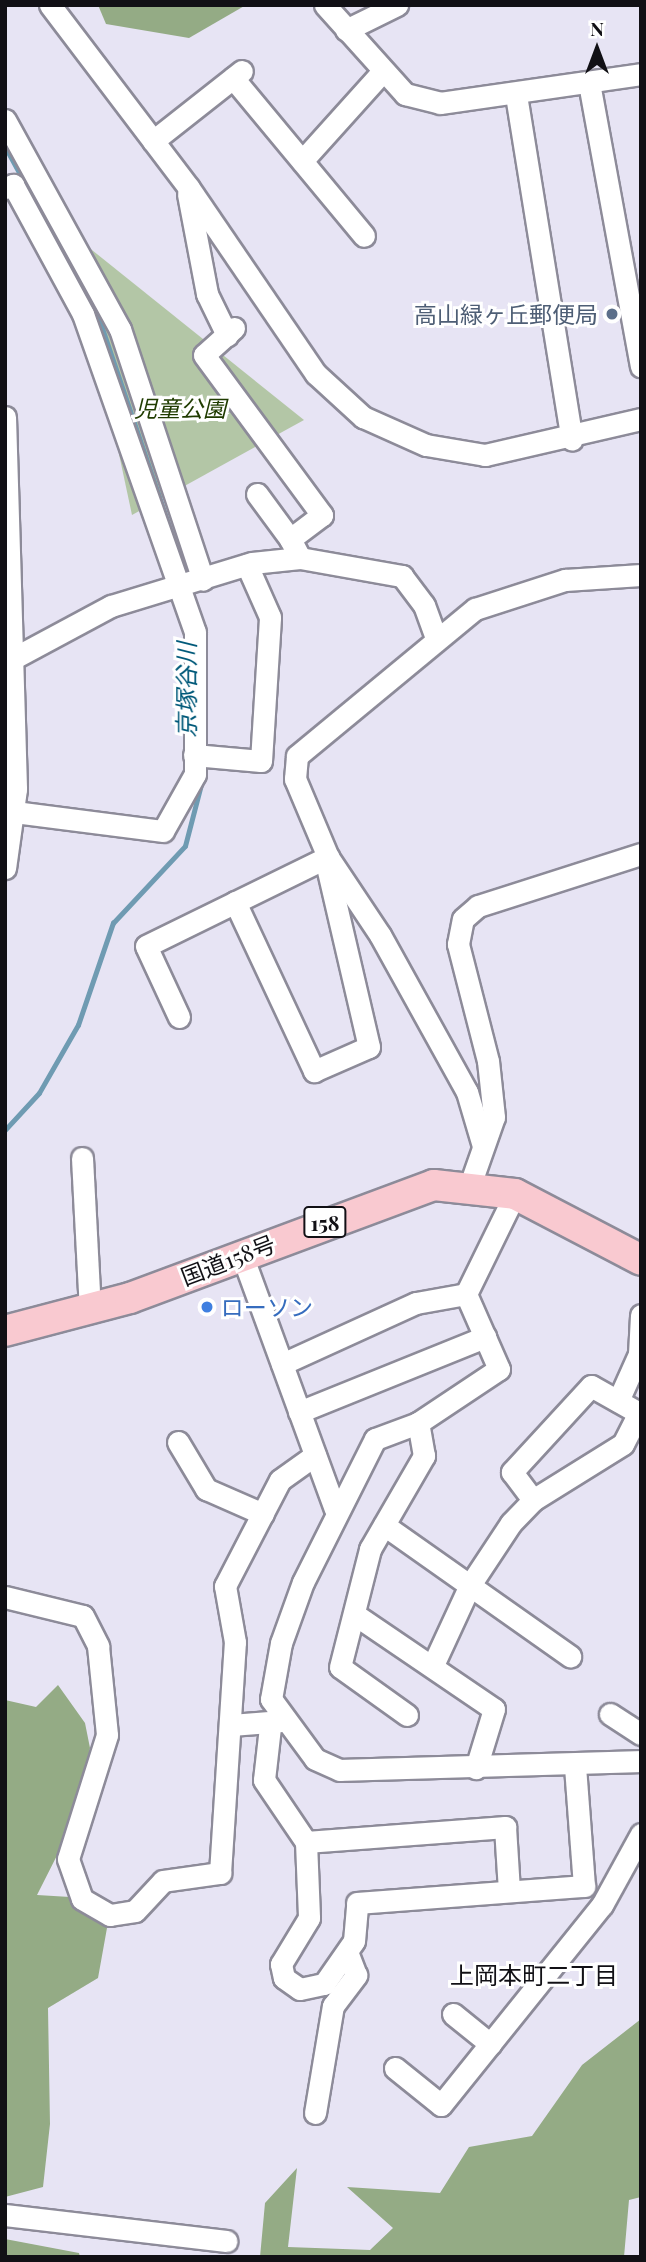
<!DOCTYPE html>
<meta charset="utf-8">
<style>
body{margin:0}
#map{position:relative;width:646px;height:2262px;overflow:hidden;background:#e7e4f4;font-family:"Playfair Display","Noto Sans JP",serif}
div>[style]{position:absolute}
[style*='--x']{left:calc(var(--x)*1px);top:calc(var(--y)*1px);width:calc(var(--w)*1px);rotate:calc(var(--a)*1deg)}
.green>*{inset:0;background:#b3c6a6}
.forest>*{inset:0;background:#94ab85}
.stream>*{height:4.5px;margin:-2.25px;padding:0 2.25px;transform-origin:2.25px;border-radius:2.25px;background:#6f9bb2}
.roads{filter:drop-shadow(2px 0 #8d8b99) drop-shadow(-2px 0 #8d8b99) drop-shadow(0 2px #8d8b99) drop-shadow(0 -2px #8d8b99)}
.minor>*{height:21px;margin:-10.5px;padding:0 10.5px;transform-origin:10.5px;border-radius:10.5px;background:#fff}
.highway>*{height:30px;margin:-15px;padding:0 15px;transform-origin:15px;border-radius:15px;background:#f9c9d0}
.dots>*{width:19px;height:19px;translate:-50% -50%;box-sizing:border-box;border:4px solid #fff;border-radius:50%}
span{translate:-50% -50%;white-space:nowrap;text-align:center;line-height:1.15;-webkit-text-stroke:6px #fff;paint-order:stroke}
.shield-label span{padding:2px 5px;background:#fff;border:2px solid;border-radius:5px;-webkit-text-stroke-width:0}
.shield-label{font-size:21px;color:#111015;font-weight:700}
.service-label{font-size:23px;color:#4e5e75}
.right{translate:-100% -50%;text-align:right}
.park-label{font-size:23px;color:#203c01;font-style:italic}
.street-label{font-size:23px;color:#111015}
.shop-label{font-size:23px;color:#366cbe}
.left{translate:0 -50%;text-align:left}
.water-label{font-size:24px;color:#005979;font-style:italic}
.neighbourhood-label{font-size:24px;color:#111015}
.frame{position:absolute;inset:0;border:7px solid #111015;pointer-events:none}
.north{position:absolute;left:562px;top:14px;width:70px;height:70px;-webkit-text-stroke:5px #fff;paint-order:stroke;rotate:0deg;font-size:19px;font-weight:700;line-height:28px;text-align:center;color:#111015}
.north::after{content:'';display:block;margin:auto;width:24px;height:32px;background:#111015;clip-path:polygon(50% 0,100% 100%,50% 72%,0 100%)}
</style>
<div id="map">
<div class="green">
<i style="clip-path:polygon(72px 234px,304px 420px,132px 515px)"></i>
</div>
<div class="forest">
<i style="clip-path:polygon(98px 5px,246px 5px,189px 38px,106px 24px)"></i>
<i style="clip-path:polygon(58px 1685px,85px 1723px,90px 1748px,79px 1812px,37px 1895px,70px 1897px,107px 1928px,98px 1978px,48px 2008px,50px 2124px,43px 2187px,5px 2197px,5px 1700px,36px 1707px)"></i>
<i style="clip-path:polygon(641px 2019px,641px 2197px,629px 2200px,624px 2257px,260px 2257px,265px 2203px,297px 2168px,288px 2247px,370px 2250px,393px 2228px,347px 2187px,440px 2193px,469px 2147px,532px 2136px,582px 2065px)"></i>
<i style="clip-path:polygon(5px 2239px,79px 2253px,80px 2257px,5px 2257px)"></i>
</div>
<div class="stream">
<i style="--x:5;--y:146;--w:199;--a:61.5"></i>
<i style="--x:100;--y:321;--w:262;--a:71.3"></i>
<i style="--x:203;--y:624;--w:106;--a:88.9"></i>
<i style="--x:5;--y:1130;--w:50;--a:-47.4"></i>
<i style="--x:39;--y:1093;--w:78;--a:-60.2"></i>
<i style="--x:78;--y:1025;--w:108;--a:-71.1"></i>
<i style="--x:113;--y:923;--w:105;--a:-46.9"></i>
<i style="--x:185;--y:846;--w:71;--a:-75.4"></i>
</div>
<div class="roads">
<div class="minor">
<i style="--x:50;--y:5;--w:230;--a:52.8"></i>
<i style="--x:189;--y:188;--w:225;--a:55.7"></i>
<i style="--x:316;--y:374;--w:64;--a:42.5"></i>
<i style="--x:363;--y:417;--w:69;--a:24"></i>
<i style="--x:426;--y:445;--w:60;--a:9.6"></i>
<i style="--x:485;--y:455;--w:160;--a:-13"></i>
<i style="--x:325;--y:5;--w:120;--a:48"></i>
<i style="--x:405;--y:94;--w:36;--a:14"></i>
<i style="--x:440;--y:103;--w:203;--a:-8.2"></i>
<i style="--x:346;--y:30;--w:57;--a:-26.1"></i>
<i style="--x:233;--y:78;--w:205;--a:50.3"></i>
<i style="--x:589;--y:83;--w:288;--a:79.6"></i>
<i style="--x:516;--y:95;--w:349;--a:80.8"></i>
<i style="--x:5;--y:120;--w:239;--a:61.2"></i>
<i style="--x:120;--y:329;--w:264;--a:71.7"></i>
<i style="--x:153;--y:141;--w:113;--a:-38.2"></i>
<i style="--x:302;--y:161;--w:121;--a:-48"></i>
<i style="--x:5;--y:188;--w:9;--a:-21"></i>
<i style="--x:13;--y:185;--w:147;--a:61.5"></i>
<i style="--x:83;--y:314;--w:337;--a:70.6"></i>
<i style="--x:195;--y:632;--w:142;--a:90"></i>
<i style="--x:195;--y:774;--w:65;--a:119.3"></i>
<i style="--x:163;--y:831;--w:149;--a:-172.7"></i>
<i style="--x:188;--y:194;--w:102;--a:79.2"></i>
<i style="--x:207;--y:294;--w:46;--a:64"></i>
<i style="--x:234;--y:328;--w:40;--a:138"></i>
<i style="--x:204;--y:355;--w:199;--a:53.6"></i>
<i style="--x:322;--y:515;--w:40;--a:143"></i>
<i style="--x:290;--y:539;--w:21;--a:62"></i>
<i style="--x:5;--y:417;--w:372;--a:88.3"></i>
<i style="--x:16;--y:789;--w:80;--a:97.9"></i>
<i style="--x:257;--y:494;--w:56;--a:53.7"></i>
<i style="--x:14;--y:658;--w:110;--a:-28.2"></i>
<i style="--x:111;--y:606;--w:147;--a:-17"></i>
<i style="--x:252;--y:563;--w:48;--a:-5.9"></i>
<i style="--x:300;--y:558;--w:104;--a:10"></i>
<i style="--x:402;--y:576;--w:36;--a:53"></i>
<i style="--x:424;--y:605;--w:35;--a:70"></i>
<i style="--x:194;--y:755;--w:67;--a:5.1"></i>
<i style="--x:261;--y:761;--w:144;--a:-86.4"></i>
<i style="--x:270;--y:617;--w:57;--a:-113.9"></i>
<i style="--x:235;--y:902;--w:187;--a:64.9"></i>
<i style="--x:314;--y:1071;--w:60;--a:-23.6"></i>
<i style="--x:369;--y:1047;--w:186;--a:-103.1"></i>
<i style="--x:179;--y:1017;--w:78;--a:-114.9"></i>
<i style="--x:146;--y:946;--w:203;--a:-26.1"></i>
<i style="--x:483;--y:1146;--w:56;--a:-106.5"></i>
<i style="--x:467;--y:1092;--w:179;--a:-119"></i>
<i style="--x:380;--y:935;--w:94;--a:-123.7"></i>
<i style="--x:328;--y:857;--w:85;--a:-112.9"></i>
<i style="--x:295;--y:779;--w:23;--a:-85"></i>
<i style="--x:297;--y:756;--w:231;--a:-39.6"></i>
<i style="--x:475;--y:609;--w:95;--a:-17.9"></i>
<i style="--x:565;--y:580;--w:76;--a:-3.8"></i>
<i style="--x:82;--y:1158;--w:152;--a:87"></i>
<i style="--x:470;--y:1185;--w:72;--a:-70.6"></i>
<i style="--x:494;--y:1117;--w:56;--a:-96.1"></i>
<i style="--x:488;--y:1061;--w:121;--a:-104.4"></i>
<i style="--x:458;--y:944;--w:25;--a:-79"></i>
<i style="--x:463;--y:919;--w:20;--a:-41"></i>
<i style="--x:478;--y:906;--w:171;--a:-17.7"></i>
<i style="--x:515;--y:1194;--w:111;--a:116.1"></i>
<i style="--x:466;--y:1294;--w:82;--a:66.3"></i>
<i style="--x:499;--y:1369;--w:97;--a:146.3"></i>
<i style="--x:418;--y:1423;--w:46;--a:159.6"></i>
<i style="--x:375;--y:1439;--w:160;--a:116.7"></i>
<i style="--x:303;--y:1582;--w:65;--a:109.8"></i>
<i style="--x:281;--y:1643;--w:57;--a:100.1"></i>
<i style="--x:271;--y:1699;--w:74;--a:53.7"></i>
<i style="--x:315;--y:1759;--w:27;--a:24"></i>
<i style="--x:340;--y:1770;--w:301;--a:-1.7"></i>
<i style="--x:242;--y:1255;--w:270;--a:69.9"></i>
<i style="--x:282;--y:1364;--w:147;--a:-24.5"></i>
<i style="--x:416;--y:1303;--w:51;--a:-10.2"></i>
<i style="--x:618;--y:1401;--w:51;--a:-65.9"></i>
<i style="--x:639;--y:1354;--w:39;--a:-87"></i>
<i style="--x:299;--y:1412;--w:201;--a:-22"></i>
<i style="--x:178;--y:1442;--w:55;--a:59.2"></i>
<i style="--x:206;--y:1489;--w:62;--a:23.7"></i>
<i style="--x:384;--y:1525;--w:228;--a:35.2"></i>
<i style="--x:5;--y:1597;--w:80;--a:13.7"></i>
<i style="--x:83;--y:1616;--w:34;--a:63"></i>
<i style="--x:98;--y:1646;--w:89;--a:84.2"></i>
<i style="--x:107;--y:1735;--w:130;--a:107.5"></i>
<i style="--x:68;--y:1859;--w:42;--a:70.7"></i>
<i style="--x:82;--y:1899;--w:32;--a:30"></i>
<i style="--x:110;--y:1915;--w:25;--a:-9"></i>
<i style="--x:135;--y:1911;--w:41;--a:-47"></i>
<i style="--x:163;--y:1881;--w:58;--a:-8"></i>
<i style="--x:220;--y:1873;--w:231;--a:-86.3"></i>
<i style="--x:235;--y:1642;--w:57;--a:-100.1"></i>
<i style="--x:225;--y:1586;--w:119;--a:-62.6"></i>
<i style="--x:280;--y:1480;--w:43;--a:-35.5"></i>
<i style="--x:354;--y:1614;--w:169;--a:34.2"></i>
<i style="--x:494;--y:1709;--w:62;--a:107"></i>
<i style="--x:433;--y:1665;--w:88;--a:-65.2"></i>
<i style="--x:470;--y:1585;--w:74;--a:-56.5"></i>
<i style="--x:511;--y:1523;--w:32;--a:-46"></i>
<i style="--x:533;--y:1500;--w:106;--a:-31.9"></i>
<i style="--x:623;--y:1444;--w:35;--a:-63"></i>
<i style="--x:639;--y:1413;--w:55;--a:-150.6"></i>
<i style="--x:591;--y:1386;--w:117;--a:132.6"></i>
<i style="--x:512;--y:1472;--w:35;--a:53"></i>
<i style="--x:610;--y:1714;--w:37;--a:33"></i>
<i style="--x:407;--y:1715;--w:82;--a:-144.4"></i>
<i style="--x:340;--y:1667;--w:122;--a:-75.7"></i>
<i style="--x:370;--y:1549;--w:108;--a:-59.9"></i>
<i style="--x:424;--y:1456;--w:34;--a:-100"></i>
<i style="--x:231;--y:1725;--w:51;--a:-4.5"></i>
<i style="--x:270;--y:1727;--w:53;--a:96.5"></i>
<i style="--x:264;--y:1780;--w:75;--a:55.9"></i>
<i style="--x:306;--y:1842;--w:76;--a:87.7"></i>
<i style="--x:309;--y:1918;--w:54;--a:121.3"></i>
<i style="--x:281;--y:1964;--w:14;--a:78"></i>
<i style="--x:284;--y:1978;--w:19;--a:35"></i>
<i style="--x:300;--y:1989;--w:25;--a:-12"></i>
<i style="--x:324;--y:1984;--w:52;--a:-55.1"></i>
<i style="--x:354;--y:1941;--w:38;--a:-85"></i>
<i style="--x:357;--y:1903;--w:228;--a:-4.3"></i>
<i style="--x:584;--y:1886;--w:121;--a:-94.3"></i>
<i style="--x:306;--y:1842;--w:200;--a:-4.3"></i>
<i style="--x:505;--y:1827;--w:64;--a:86.4"></i>
<i style="--x:453;--y:2014;--w:48;--a:39"></i>
<i style="--x:395;--y:2068;--w:59;--a:38.8"></i>
<i style="--x:441;--y:2105;--w:257;--a:-51.2"></i>
<i style="--x:602;--y:1905;--w:81;--a:-61.2"></i>
<i style="--x:315;--y:2113;--w:109;--a:-80.5"></i>
<i style="--x:333;--y:2006;--w:39;--a:-53"></i>
<i style="--x:356;--y:1975;--w:25;--a:-111"></i>
<i style="--x:5;--y:2215;--w:223;--a:6.7"></i>
</div>
<div class="highway">
<i style="--x:5;--y:1331;--w:129;--a:-14.8"></i>
<i style="--x:130;--y:1298;--w:324;--a:-20.4"></i>
<i style="--x:434;--y:1185;--w:81;--a:6.3"></i>
<i style="--x:515;--y:1194;--w:142;--a:27.6"></i>
</div>
</div>
<div class="dots">
<i style="left:612px;top:314px;background:#5c6f8a"></i>
<i style="left:207px;top:1307px;background:#3f7fe0"></i>
</div>
<div class="shield-label">
<span style="left:325px;top:1222px">158</span>
</div>
<div class="service-label">
<span class="right" style="left:598px;top:314px">高山緑ヶ丘郵便局</span>
</div>
<div class="park-label">
<span style="left:180px;top:408px">児童公園</span>
</div>
<div class="street-label">
<span style="left:228px;top:1260px;rotate:-21deg">国道158号</span>
</div>
<div class="shop-label">
<span class="left" style="left:221px;top:1307px">ローソン</span>
</div>
<div class="water-label">
<span style="left:186px;top:690px;rotate:-90deg">京塚谷川</span>
</div>
<div class="neighbourhood-label">
<span style="left:534px;top:1975px">上岡本町二丁目</span>
</div>
<div class="frame"></div>
<div class="north">N</div>
</div>
